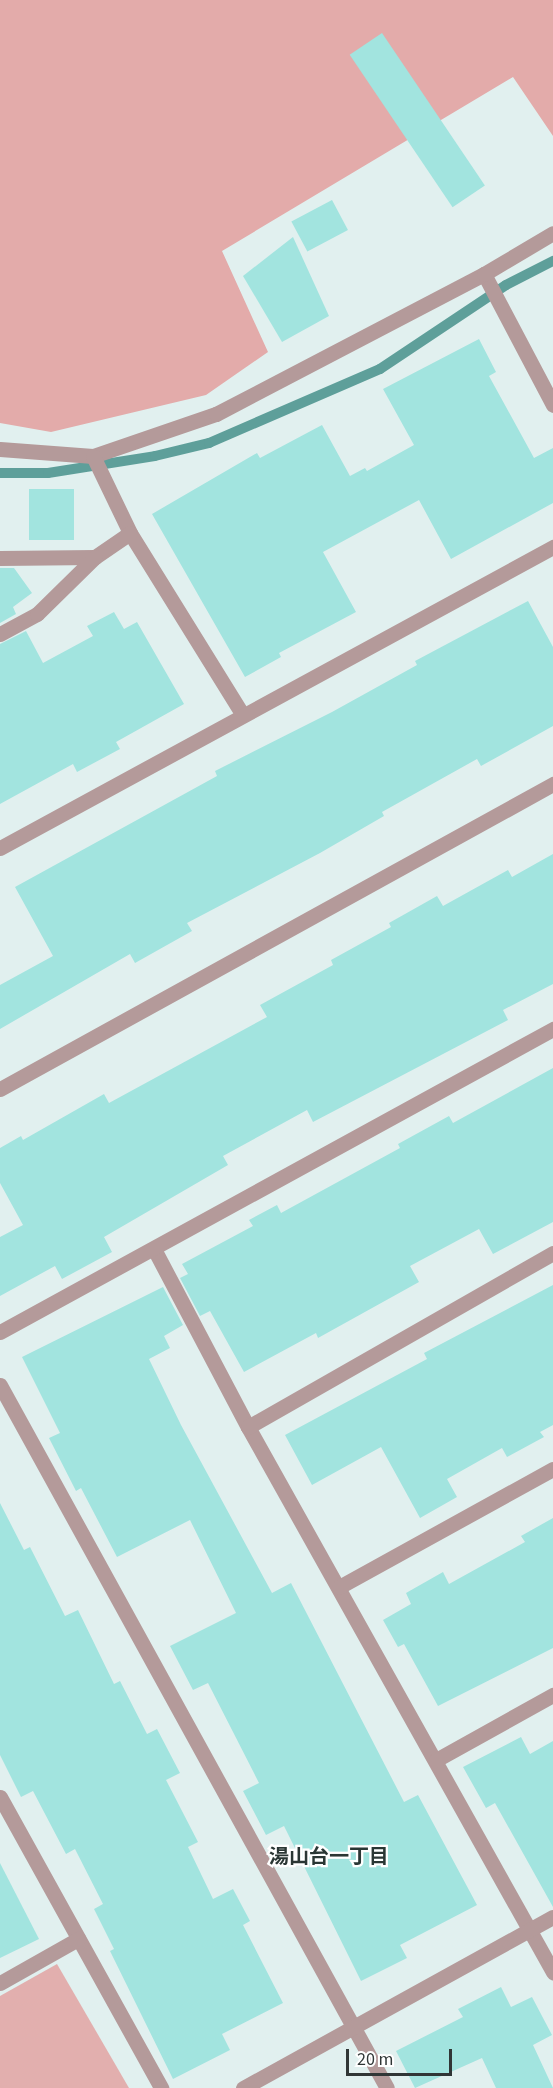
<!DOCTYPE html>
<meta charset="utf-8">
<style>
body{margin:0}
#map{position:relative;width:553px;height:2088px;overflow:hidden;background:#e1f0ef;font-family:"Source Sans 3","Noto Sans JP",sans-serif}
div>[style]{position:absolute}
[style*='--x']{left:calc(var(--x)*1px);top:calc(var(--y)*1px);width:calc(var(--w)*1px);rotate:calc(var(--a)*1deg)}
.green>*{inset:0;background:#e2afae}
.forest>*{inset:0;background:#e3abaa}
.stream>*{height:10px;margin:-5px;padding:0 5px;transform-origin:5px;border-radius:5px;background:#5e9f9a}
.building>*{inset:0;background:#a2e4df;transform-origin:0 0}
.minor>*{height:15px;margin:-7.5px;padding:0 7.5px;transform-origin:7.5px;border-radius:7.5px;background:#b49a9a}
.tertiary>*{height:15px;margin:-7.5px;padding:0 7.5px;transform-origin:7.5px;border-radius:7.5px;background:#b49a9a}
span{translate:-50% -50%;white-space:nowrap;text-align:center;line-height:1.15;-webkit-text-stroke:4.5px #fff;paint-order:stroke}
.neighbourhood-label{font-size:20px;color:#2a3634;font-weight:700}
.scale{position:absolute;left:346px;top:2049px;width:106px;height:27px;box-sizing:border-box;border:3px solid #303636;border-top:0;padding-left:8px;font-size:18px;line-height:21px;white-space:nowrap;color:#303636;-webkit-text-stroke:4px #fff;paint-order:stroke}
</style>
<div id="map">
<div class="green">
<i style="clip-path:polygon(57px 1964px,129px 2088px,0 2088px,0 1996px)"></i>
</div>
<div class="forest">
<i style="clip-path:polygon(0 0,553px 0,553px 136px,513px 77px,222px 251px,268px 352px,206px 395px,51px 432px,0 423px)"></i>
</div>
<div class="stream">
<i style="--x:0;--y:473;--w:48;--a:0"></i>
<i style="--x:48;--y:473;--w:108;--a:-9"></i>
<i style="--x:155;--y:456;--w:56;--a:-13.5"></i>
<i style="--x:209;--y:443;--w:186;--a:-23.4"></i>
<i style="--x:380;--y:369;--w:151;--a:-33.7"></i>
<i style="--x:506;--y:285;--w:53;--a:-27.1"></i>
</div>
<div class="building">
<i style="left:382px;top:33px;width:184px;height:39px;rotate:56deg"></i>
<i style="left:332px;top:200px;width:34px;height:46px;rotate:62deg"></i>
<i style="clip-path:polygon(293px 237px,329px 316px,282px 342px,243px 276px)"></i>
<i style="clip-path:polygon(479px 339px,496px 372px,489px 376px,534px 458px,553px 448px,553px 503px,451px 559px,419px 500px,323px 552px,356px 612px,279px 653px,281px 657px,245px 677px,152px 514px,257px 453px,260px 458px,322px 425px,350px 476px,365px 468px,367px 471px,414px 445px,383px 389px)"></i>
<i style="left:29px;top:489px;width:45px;height:51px"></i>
<i style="clip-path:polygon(0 568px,14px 568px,32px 593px,13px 607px,16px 614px,0 623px)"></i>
<i style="clip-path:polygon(528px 601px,553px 647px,553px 726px,481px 766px,477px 759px,382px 812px,384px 816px,320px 853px,187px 923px,192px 931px,135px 963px,130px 954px,0 1029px,0 985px,53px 956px,15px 887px,217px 776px,215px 771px,332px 712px,417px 665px,415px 661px)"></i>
<i style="clip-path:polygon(114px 612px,124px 629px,137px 622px,184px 704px,116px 742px,120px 749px,77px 772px,73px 764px,0 804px,0 644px,26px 631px,43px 663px,93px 636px,87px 626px)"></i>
<i style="clip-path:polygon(553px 854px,553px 984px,503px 1010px,508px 1020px,313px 1122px,307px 1110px,223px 1156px,228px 1165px,104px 1237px,112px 1252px,62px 1279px,55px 1266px,0 1296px,0 1237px,23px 1225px,0 1183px,0 1148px,21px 1136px,23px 1140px,104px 1094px,109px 1103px,267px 1017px,260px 1005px,333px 965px,331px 960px,391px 927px,389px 923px,437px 896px,443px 906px,508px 870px,512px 877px)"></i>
<i style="clip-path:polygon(553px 1068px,553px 1222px,493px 1254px,479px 1229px,410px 1266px,419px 1282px,318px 1338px,316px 1333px,244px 1372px,210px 1311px,200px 1316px,180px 1278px,188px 1274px,182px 1264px,253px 1226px,249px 1220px,277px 1205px,281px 1213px,400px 1148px,398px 1144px,449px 1116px,453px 1123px)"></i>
<i style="clip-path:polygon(553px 1285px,553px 1425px,540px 1432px,544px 1437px,507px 1457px,502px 1448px,447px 1479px,457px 1497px,420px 1518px,381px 1447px,312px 1485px,285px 1435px,427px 1359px,424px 1353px)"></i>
<i style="clip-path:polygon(163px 1287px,183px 1325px,164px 1336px,170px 1348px,149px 1359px,181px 1425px,272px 1593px,291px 1583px,404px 1802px,418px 1795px,477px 1905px,400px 1945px,407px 1958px,361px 1981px,284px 1826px,266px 1835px,243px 1791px,259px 1783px,208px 1683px,193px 1690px,170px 1646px,236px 1613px,190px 1520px,117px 1557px,81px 1488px,76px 1491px,49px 1438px,60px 1433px,22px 1357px)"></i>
<i style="clip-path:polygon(0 1503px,24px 1550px,30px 1547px,65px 1616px,78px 1610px,114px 1684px,120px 1681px,147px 1734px,157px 1729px,180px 1773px,166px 1780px,198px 1842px,188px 1847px,213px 1899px,233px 1889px,250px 1921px,243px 1925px,283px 2003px,222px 2034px,230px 2050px,173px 2079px,110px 1951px,114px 1949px,94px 1909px,103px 1904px,75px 1849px,66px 1854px,33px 1791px,21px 1797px,0 1755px)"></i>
<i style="clip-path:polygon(553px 1518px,553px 1648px,438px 1706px,404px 1644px,398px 1647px,383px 1620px,411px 1604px,406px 1593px,443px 1572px,449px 1584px,525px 1542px,521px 1536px)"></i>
<i style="clip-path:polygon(521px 1737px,530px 1754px,553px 1741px,553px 1907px,495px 1803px,486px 1808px,463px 1767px)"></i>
<i style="clip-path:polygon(0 1863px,39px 1939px,0 1958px)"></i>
<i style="clip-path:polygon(501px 1987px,511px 2007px,532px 1997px,552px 2035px,533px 2045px,553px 2088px,496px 2088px,482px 2058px,415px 2088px,396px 2051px,463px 2017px,458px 2009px)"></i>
</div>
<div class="minor">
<i style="--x:484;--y:274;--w:148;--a:62.2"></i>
<i style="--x:0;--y:449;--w:93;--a:4.3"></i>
<i style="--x:93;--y:456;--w:130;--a:-18.9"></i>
<i style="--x:216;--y:414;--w:302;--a:-27.6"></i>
<i style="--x:484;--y:274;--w:80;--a:-30.7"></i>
<i style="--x:93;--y:456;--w:85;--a:64.3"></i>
<i style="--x:130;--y:533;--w:214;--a:58.2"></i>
<i style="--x:0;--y:558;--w:95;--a:-0.6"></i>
<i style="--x:95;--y:557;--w:42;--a:-34.4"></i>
<i style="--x:0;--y:634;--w:42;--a:-28.4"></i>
<i style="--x:37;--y:614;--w:81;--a:-44.5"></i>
<i style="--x:0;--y:848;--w:630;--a:-28.56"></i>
<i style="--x:154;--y:1249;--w:201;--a:62.2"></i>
<i style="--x:248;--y:1427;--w:625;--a:60.77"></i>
<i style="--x:0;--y:1332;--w:631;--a:-28.72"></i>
<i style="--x:0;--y:1385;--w:802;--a:61.17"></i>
<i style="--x:248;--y:1427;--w:351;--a:-29.7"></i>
<i style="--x:339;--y:1587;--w:244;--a:-28.9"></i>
<i style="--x:436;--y:1760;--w:134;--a:-29.1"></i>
<i style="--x:0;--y:1797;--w:333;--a:61"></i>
<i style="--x:0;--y:1983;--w:90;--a:-29.4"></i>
<i style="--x:243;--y:2088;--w:354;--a:-28.9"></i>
</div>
<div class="tertiary">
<i style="--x:0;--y:1089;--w:632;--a:-28.88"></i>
</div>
<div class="neighbourhood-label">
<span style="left:329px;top:1857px">湯山台一丁目</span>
</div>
<div class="scale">20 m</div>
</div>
